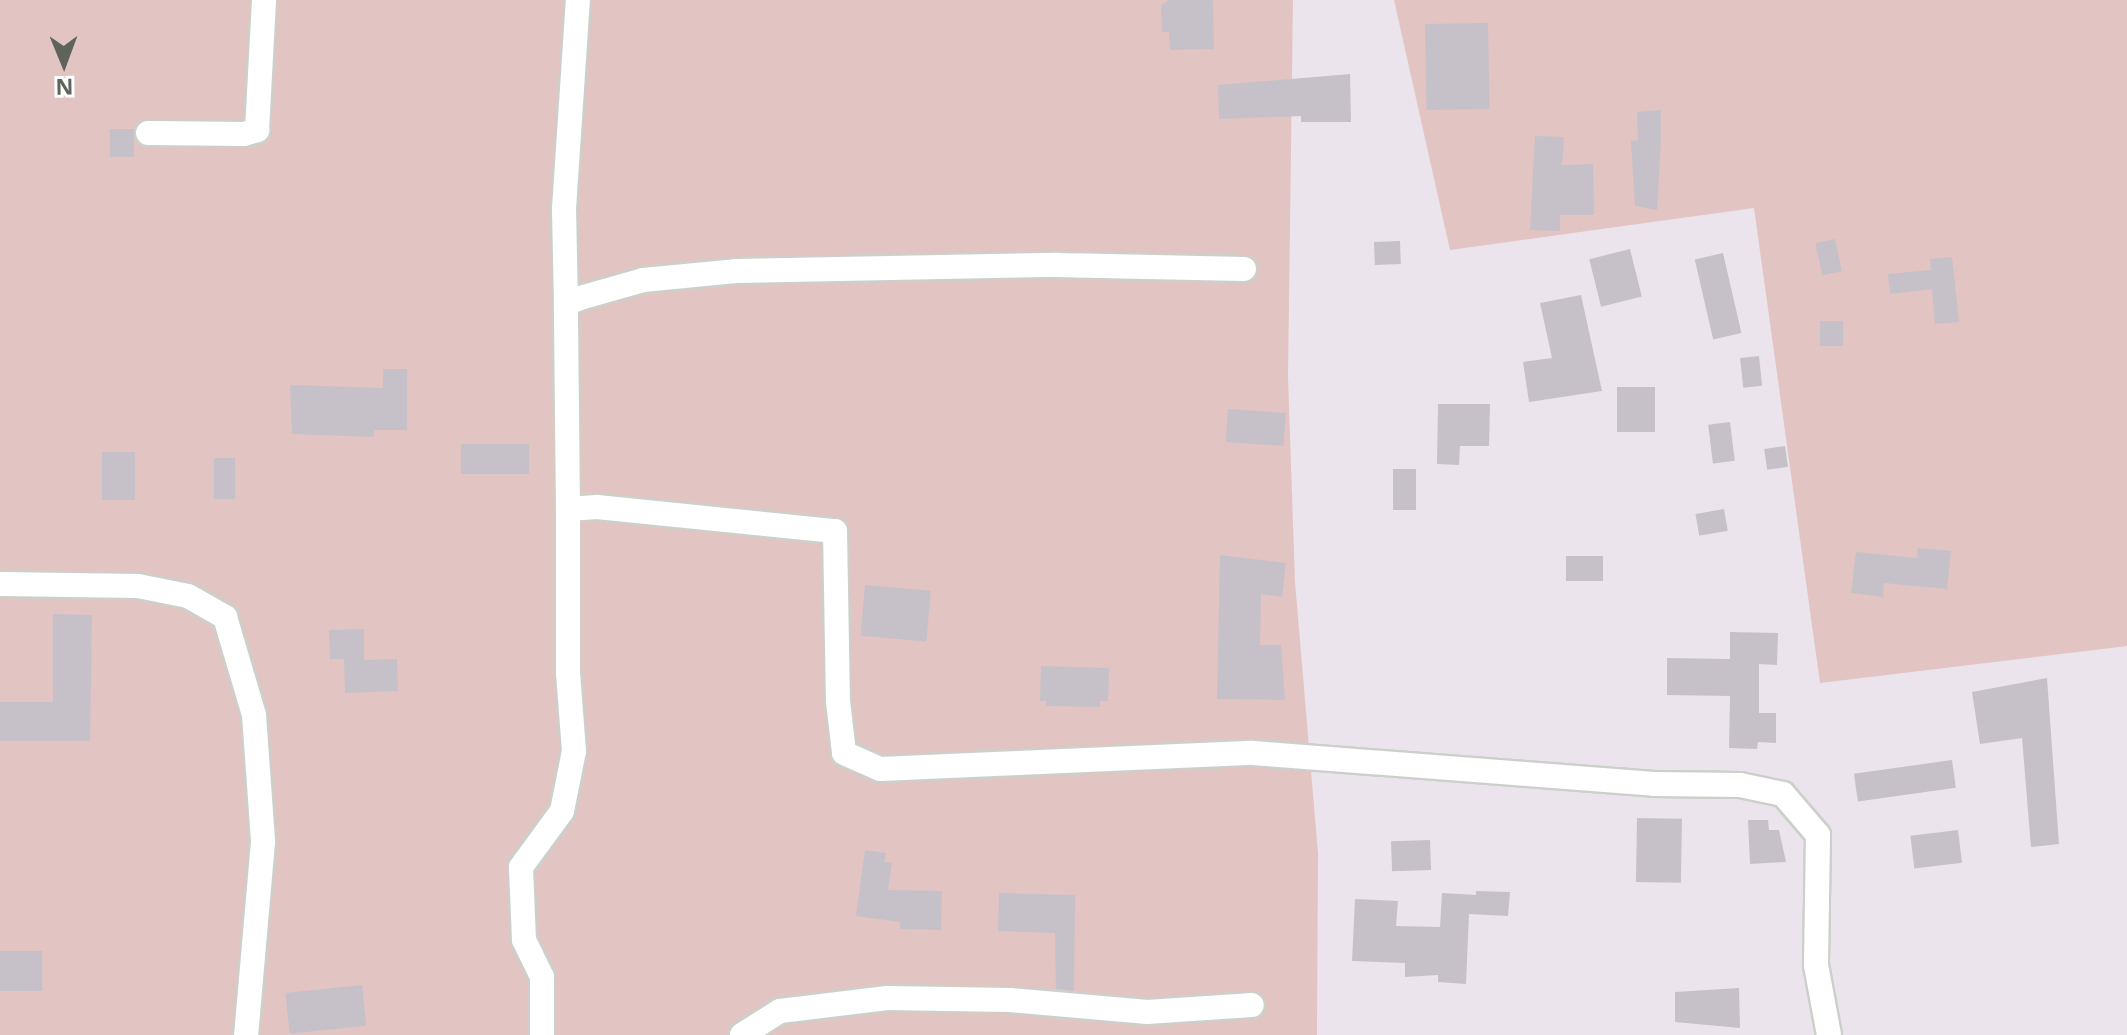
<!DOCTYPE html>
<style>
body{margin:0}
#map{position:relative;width:2127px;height:1035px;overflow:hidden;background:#ebe4ed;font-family:"Open Sans",sans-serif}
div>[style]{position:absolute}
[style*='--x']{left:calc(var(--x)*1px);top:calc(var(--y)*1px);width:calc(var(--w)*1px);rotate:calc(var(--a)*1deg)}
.green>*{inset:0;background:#e2c4c3}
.building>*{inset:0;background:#c6c1c9;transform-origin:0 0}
.roads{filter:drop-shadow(2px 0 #ccd0ca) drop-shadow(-2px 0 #ccd0ca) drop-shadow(0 2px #ccd0ca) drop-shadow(0 -2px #ccd0ca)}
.minor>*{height:24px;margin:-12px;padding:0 12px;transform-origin:12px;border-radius:12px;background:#fff}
span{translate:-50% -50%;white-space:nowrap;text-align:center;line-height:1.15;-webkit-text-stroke:7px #fff;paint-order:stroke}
.north{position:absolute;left:24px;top:24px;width:80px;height:80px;-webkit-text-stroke:6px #fff;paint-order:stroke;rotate:179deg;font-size:22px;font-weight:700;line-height:32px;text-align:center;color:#5f635c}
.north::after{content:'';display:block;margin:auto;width:28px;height:36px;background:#5f635c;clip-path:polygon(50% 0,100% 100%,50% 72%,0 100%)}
</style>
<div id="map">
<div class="green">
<i style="clip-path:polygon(0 0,1293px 0,1288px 377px,1295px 582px,1318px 853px,1317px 1035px,0 1035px)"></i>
<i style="clip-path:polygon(1394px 0,2127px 0,2127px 646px,1820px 683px,1754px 208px,1450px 250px)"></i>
</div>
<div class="building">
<i style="clip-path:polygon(1169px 0,1213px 0,1214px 49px,1170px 50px,1169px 32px,1162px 32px,1161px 5px)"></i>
<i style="left:1488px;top:23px;width:86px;height:63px;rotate:89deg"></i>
<i style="clip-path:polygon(1350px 74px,1351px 122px,1301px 122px,1301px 116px,1219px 119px,1218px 85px)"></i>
<i style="clip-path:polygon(1661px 110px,1661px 139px,1657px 210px,1635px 206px,1631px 141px,1638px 140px,1637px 112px)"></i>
<i style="left:110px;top:129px;width:24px;height:28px"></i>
<i style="clip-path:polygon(1535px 136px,1564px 137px,1562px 165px,1593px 164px,1594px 215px,1560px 215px,1560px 231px,1530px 230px)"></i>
<i style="left:1835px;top:239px;width:33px;height:20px;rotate:78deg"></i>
<i style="left:1400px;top:241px;width:23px;height:26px;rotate:88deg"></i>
<i style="left:1630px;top:249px;width:49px;height:42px;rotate:76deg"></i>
<i style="left:1723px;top:253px;width:82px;height:29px;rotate:77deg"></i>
<i style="clip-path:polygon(1952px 257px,1959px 322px,1935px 324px,1932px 289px,1890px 294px,1888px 274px,1931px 270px,1930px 259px)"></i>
<i style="clip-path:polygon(1581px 295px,1602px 391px,1529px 402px,1523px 362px,1552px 358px,1540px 303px)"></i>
<i style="left:1820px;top:321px;width:23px;height:25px"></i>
<i style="left:1759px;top:356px;width:30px;height:19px;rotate:84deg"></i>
<i style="clip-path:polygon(383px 369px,407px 369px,407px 430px,374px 430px,374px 437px,292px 434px,290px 385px,383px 388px)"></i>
<i style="left:1617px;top:387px;width:38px;height:45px"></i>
<i style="clip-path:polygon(1438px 404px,1490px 404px,1489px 446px,1460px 446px,1459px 465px,1437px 464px)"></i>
<i style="left:1228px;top:409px;width:58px;height:33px;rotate:4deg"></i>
<i style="left:1730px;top:422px;width:39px;height:22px;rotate:83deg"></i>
<i style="left:461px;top:444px;width:68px;height:30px"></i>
<i style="left:1785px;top:446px;width:21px;height:21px;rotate:82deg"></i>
<i style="left:102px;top:452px;width:33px;height:48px"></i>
<i style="left:214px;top:458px;width:21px;height:41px"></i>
<i style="left:1393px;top:469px;width:23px;height:41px"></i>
<i style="left:1724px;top:509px;width:22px;height:29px;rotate:80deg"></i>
<i style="clip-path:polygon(1918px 548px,1951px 551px,1947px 589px,1884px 583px,1883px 597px,1851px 593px,1856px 552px,1917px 558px)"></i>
<i style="clip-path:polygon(1220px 555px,1286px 563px,1282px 597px,1261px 594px,1260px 645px,1281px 645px,1285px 700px,1217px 699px)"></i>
<i style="left:1566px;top:556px;width:37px;height:25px"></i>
<i style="left:865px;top:585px;width:66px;height:51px;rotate:5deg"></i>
<i style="clip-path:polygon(53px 614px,92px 615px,90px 741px,0 741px,0 702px,53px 702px)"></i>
<i style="clip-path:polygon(364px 629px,364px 660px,397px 659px,398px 691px,345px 693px,344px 659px,330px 659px,329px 630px)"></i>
<i style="clip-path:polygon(1730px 632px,1778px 633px,1777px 665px,1759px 664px,1759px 713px,1776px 713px,1776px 743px,1758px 742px,1757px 749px,1729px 748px,1730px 696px,1667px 695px,1667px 658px,1730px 659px)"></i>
<i style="clip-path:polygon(1041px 666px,1109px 668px,1108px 701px,1100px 701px,1100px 707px,1046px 706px,1046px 701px,1040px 701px)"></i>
<i style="clip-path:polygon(2047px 678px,2059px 844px,2031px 847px,2022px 738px,1980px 744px,1972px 692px)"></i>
<i style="left:1952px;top:760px;width:28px;height:99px;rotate:82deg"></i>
<i style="left:1637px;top:818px;width:45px;height:64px;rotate:1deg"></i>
<i style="clip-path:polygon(1748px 820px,1768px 820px,1769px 830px,1779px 830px,1786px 862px,1750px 864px)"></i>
<i style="left:1958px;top:830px;width:33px;height:48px;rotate:83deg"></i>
<i style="left:1430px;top:840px;width:30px;height:39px;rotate:88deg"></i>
<i style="clip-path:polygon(865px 850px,886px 853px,884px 862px,892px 863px,888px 890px,942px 891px,941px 930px,900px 929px,900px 922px,856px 916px)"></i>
<i style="clip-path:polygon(1476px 891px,1510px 892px,1508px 916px,1469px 914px,1466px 984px,1438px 982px,1438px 975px,1405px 977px,1405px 963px,1352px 961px,1355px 899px,1398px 901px,1396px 926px,1440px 927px,1442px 893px,1476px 895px)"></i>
<i style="clip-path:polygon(999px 893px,1075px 895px,1074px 991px,1056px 989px,1055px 933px,998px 931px)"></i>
<i style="left:0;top:951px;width:42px;height:40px"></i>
<i style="left:362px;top:985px;width:41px;height:77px;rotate:84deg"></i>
<i style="clip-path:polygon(1739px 988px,1740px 1028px,1675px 1022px,1675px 992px)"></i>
</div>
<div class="roads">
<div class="minor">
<i style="--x:148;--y:133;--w:96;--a:0.6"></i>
<i style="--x:244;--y:134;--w:14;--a:-17"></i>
<i style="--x:257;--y:130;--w:130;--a:-86.9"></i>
<i style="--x:566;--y:304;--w:95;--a:-91.2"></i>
<i style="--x:564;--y:209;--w:209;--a:-86.2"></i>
<i style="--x:568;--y:509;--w:205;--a:-90.6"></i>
<i style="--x:566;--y:304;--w:15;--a:-23"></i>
<i style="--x:580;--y:298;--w:66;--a:-15.9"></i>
<i style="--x:643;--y:280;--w:93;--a:-5.5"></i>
<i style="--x:736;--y:271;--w:321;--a:-1.1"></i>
<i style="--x:1057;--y:265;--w:187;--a:1.2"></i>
<i style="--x:0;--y:584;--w:138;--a:0.8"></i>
<i style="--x:138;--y:586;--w:51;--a:11.3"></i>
<i style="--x:188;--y:596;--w:43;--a:29.6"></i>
<i style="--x:225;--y:617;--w:102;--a:73.5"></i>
<i style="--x:254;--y:715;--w:127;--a:85.9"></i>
<i style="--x:263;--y:842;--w:194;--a:95"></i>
<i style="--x:542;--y:1035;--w:58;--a:-90"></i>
<i style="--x:542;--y:977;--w:41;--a:-115.9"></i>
<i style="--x:524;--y:940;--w:73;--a:-92.4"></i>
<i style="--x:521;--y:867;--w:69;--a:-53.8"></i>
<i style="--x:562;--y:811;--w:61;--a:-78.7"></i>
<i style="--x:574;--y:751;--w:78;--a:-94.4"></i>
<i style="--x:568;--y:673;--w:164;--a:-90"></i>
<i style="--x:568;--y:509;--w:29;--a:-4"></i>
<i style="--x:597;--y:507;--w:239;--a:5.8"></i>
<i style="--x:835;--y:531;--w:170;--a:89"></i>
<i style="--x:838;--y:701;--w:52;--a:83.4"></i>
<i style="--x:844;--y:753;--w:39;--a:24"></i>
<i style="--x:880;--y:769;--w:373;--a:-2.5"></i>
<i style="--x:1253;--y:753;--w:402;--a:4.4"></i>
<i style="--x:1654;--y:784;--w:86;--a:0.7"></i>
<i style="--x:1740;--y:785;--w:44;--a:11.8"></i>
<i style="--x:1783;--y:794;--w:54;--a:49.5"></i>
<i style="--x:1818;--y:835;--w:130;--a:90.9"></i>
<i style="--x:1816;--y:965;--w:71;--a:79.5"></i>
<i style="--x:742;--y:1035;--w:45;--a:-32.3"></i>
<i style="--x:780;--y:1011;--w:108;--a:-6.9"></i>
<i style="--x:887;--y:998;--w:123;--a:0.9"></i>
<i style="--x:1010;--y:1000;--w:138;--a:5"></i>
<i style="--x:1147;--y:1012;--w:105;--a:-3.8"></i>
</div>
</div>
<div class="north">N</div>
</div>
